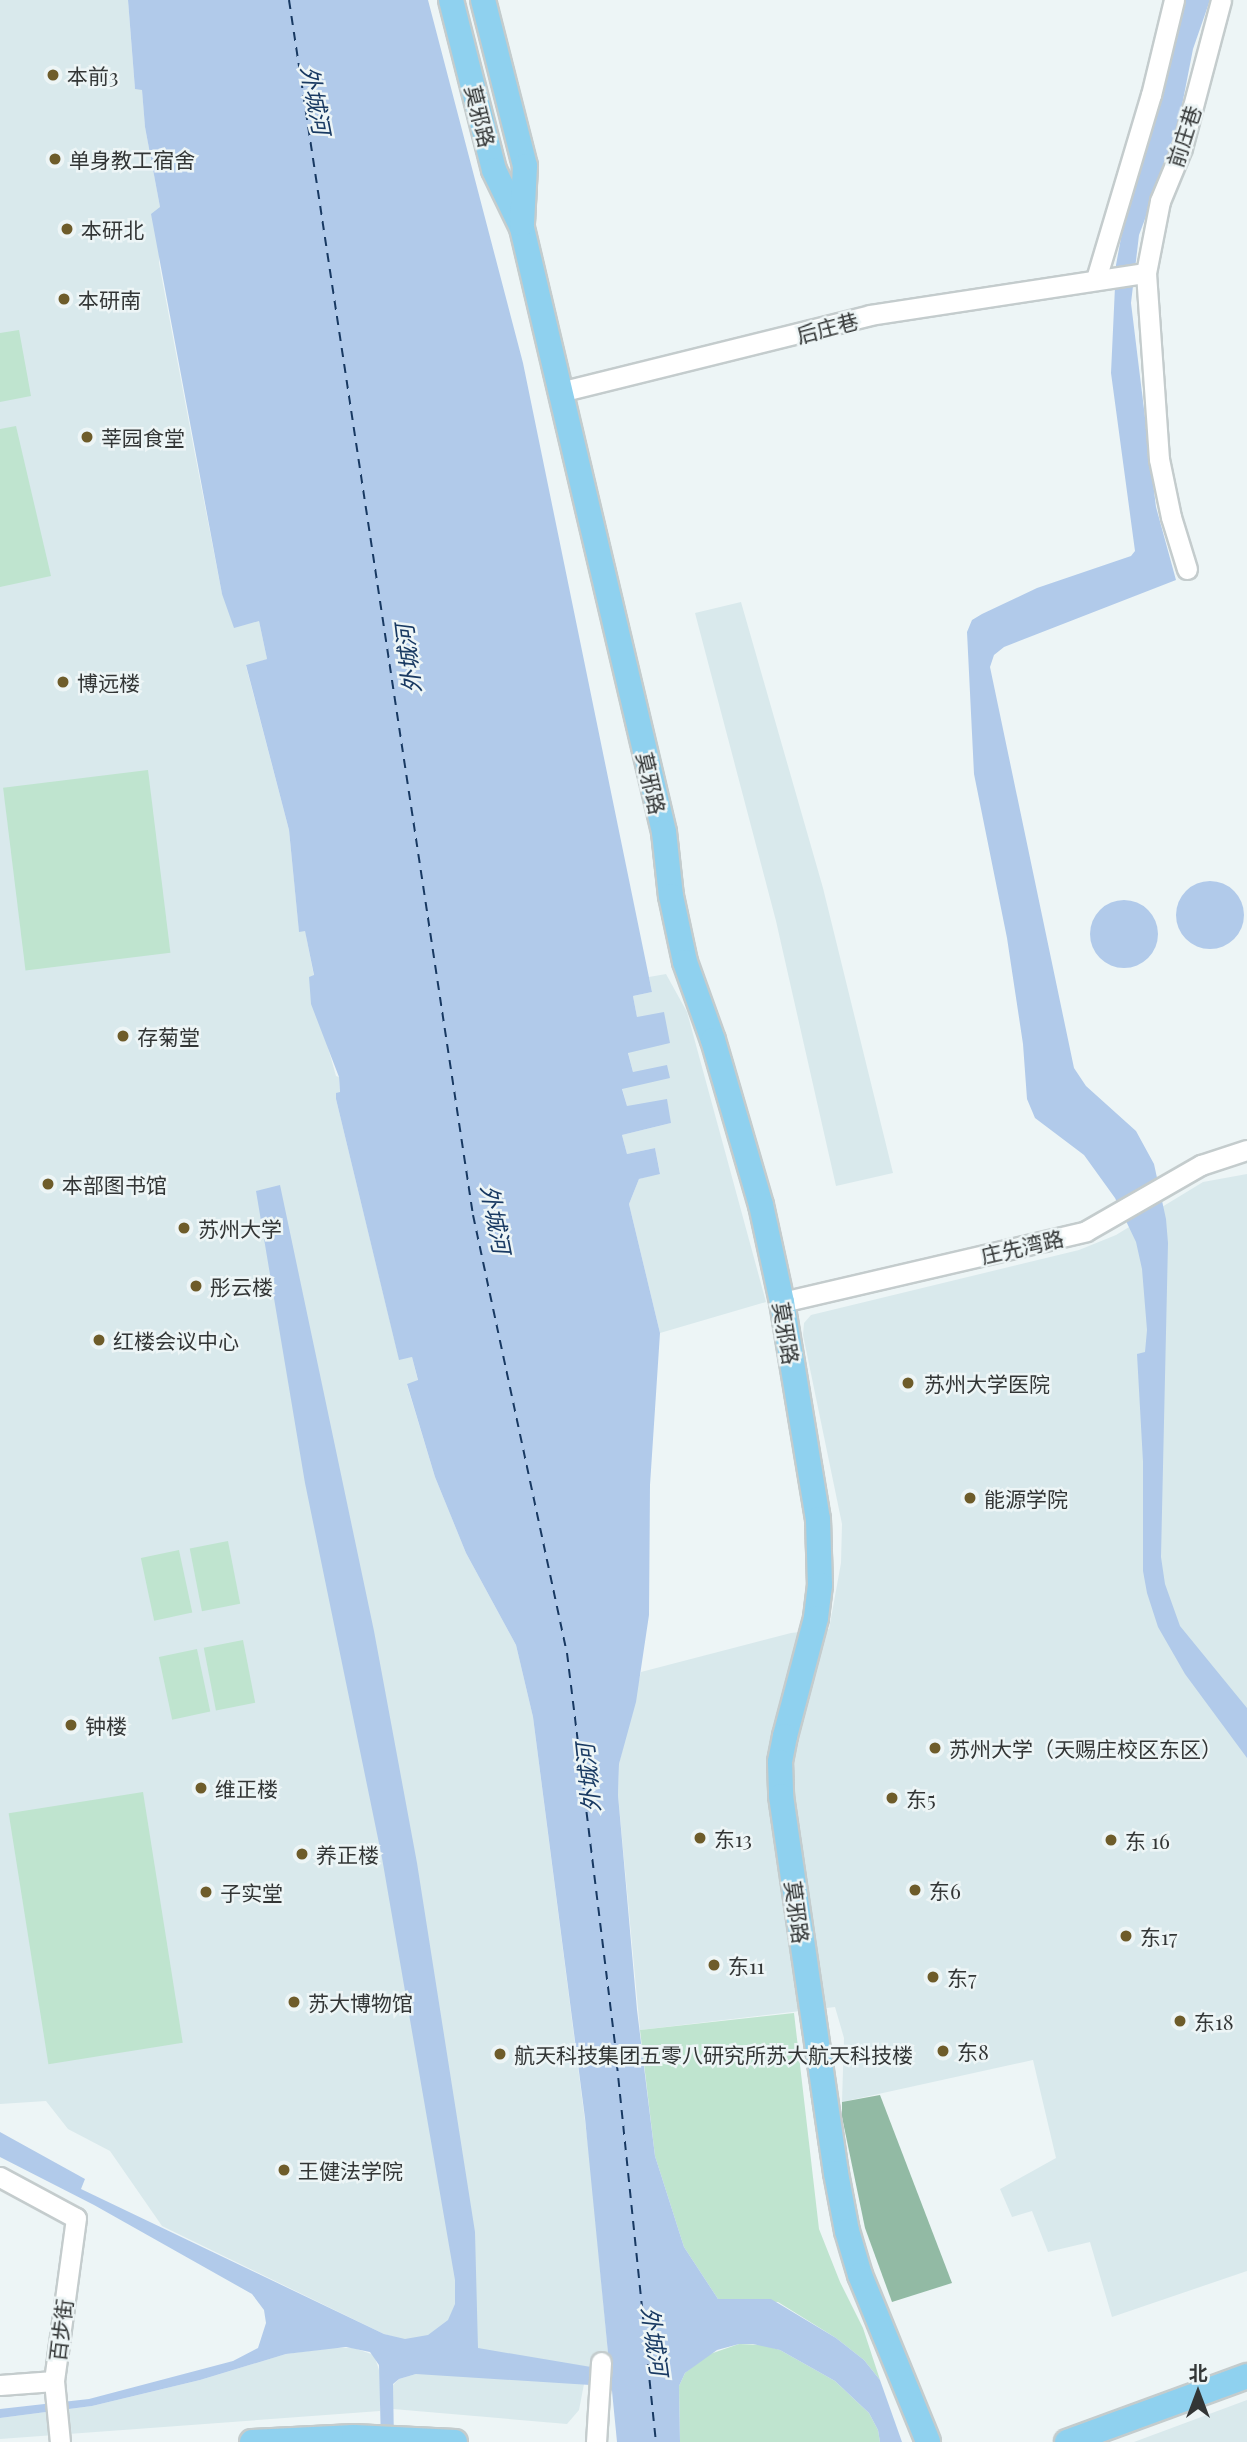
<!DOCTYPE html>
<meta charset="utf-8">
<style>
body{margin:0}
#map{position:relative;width:1247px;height:2442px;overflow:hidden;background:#edf5f6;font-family:"Playfair Display","Noto Sans SC",serif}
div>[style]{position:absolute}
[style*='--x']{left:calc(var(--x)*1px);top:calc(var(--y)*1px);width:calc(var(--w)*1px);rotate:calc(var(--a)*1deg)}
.built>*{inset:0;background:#d9e9ec}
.green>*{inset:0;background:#bfe4cf;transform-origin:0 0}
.forest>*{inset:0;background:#92baa4}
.water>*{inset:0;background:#b1caea}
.round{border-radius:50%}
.ferry>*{height:2px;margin-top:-1px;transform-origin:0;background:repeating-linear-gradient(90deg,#183962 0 9px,transparent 0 16px)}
.roads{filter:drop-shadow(2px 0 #c4cccd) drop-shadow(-2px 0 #c4cccd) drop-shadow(0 2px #c4cccd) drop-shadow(0 -2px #c4cccd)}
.minor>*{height:19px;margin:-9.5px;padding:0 9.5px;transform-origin:9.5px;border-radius:9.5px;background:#fff}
.major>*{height:24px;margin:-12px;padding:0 12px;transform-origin:12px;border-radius:12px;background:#8fd1ef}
.dots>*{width:19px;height:19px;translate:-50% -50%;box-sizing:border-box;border:4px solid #edf5f6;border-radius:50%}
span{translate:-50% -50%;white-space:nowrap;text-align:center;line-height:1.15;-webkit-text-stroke:5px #edf5f6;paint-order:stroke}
.poi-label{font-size:21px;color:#333636}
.left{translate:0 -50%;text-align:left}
.street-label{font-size:21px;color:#333636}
.water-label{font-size:23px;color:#183962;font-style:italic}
.north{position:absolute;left:1163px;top:2358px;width:70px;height:70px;-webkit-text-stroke:5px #edf5f6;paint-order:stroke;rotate:0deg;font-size:19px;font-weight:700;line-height:28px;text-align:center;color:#333636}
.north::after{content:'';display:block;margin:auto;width:24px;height:32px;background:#333636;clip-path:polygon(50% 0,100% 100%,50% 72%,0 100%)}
</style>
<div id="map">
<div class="built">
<i style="clip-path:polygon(0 0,128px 0,135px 89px,142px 89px,145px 127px,160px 207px,159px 263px,193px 444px,222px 594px,259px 621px,267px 659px,246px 666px,289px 830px,299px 931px,305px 930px,327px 1044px,336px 1076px,339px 1077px,340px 1093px,336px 1093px,336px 1099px,399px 1359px,412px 1357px,418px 1381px,407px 1385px,435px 1477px,466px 1553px,516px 1645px,533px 1717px,590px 2160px,609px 2363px,603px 2369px,413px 2342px,384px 2334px,162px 2226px,110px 2151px,68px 2129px,46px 2101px,0 2104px)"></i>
<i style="clip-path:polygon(741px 602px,823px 888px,893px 1173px,836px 1186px,776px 921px,695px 613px)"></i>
<i style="clip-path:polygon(666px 974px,687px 1012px,766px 1302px,660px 1333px,629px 1204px,639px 1179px,660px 1173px,655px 1148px,627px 1154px,622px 1135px,671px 1123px,627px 1106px,622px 1088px,633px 1072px,628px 1052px,637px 1017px,633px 996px,652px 992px,649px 977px)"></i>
<i style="clip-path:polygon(1247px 1174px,1247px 2271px,1112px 2317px,1090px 2242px,1048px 2252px,1032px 2211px,1012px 2217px,1000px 2189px,1056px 2158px,1033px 2060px,842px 2102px,844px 2038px,835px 2007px,640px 2030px,618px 1795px,619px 1764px,641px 1672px,791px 1633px,829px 1629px,841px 1563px,842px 1524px,803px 1335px,804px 1323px,811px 1315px,1079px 1250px,1116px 1235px,1203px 1182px)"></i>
<i style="clip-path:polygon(331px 2348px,354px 2348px,374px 2355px,380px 2373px,380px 2411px,0 2439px,0 2418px,92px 2406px,200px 2380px,286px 2354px)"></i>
<i style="clip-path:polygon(416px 2374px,451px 2374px,584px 2384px,579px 2410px,567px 2424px,393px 2409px,393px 2385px,399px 2379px)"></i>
<i style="clip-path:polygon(1247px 2400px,1247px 2442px,1134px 2442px)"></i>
</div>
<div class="green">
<i style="clip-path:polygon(19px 330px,31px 396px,0 402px,0 333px)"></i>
<i style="clip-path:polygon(16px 426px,51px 576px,0 587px,0 429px)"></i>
<i style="left:148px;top:770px;width:184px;height:146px;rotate:83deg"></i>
<i style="left:228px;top:1541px;width:64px;height:39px;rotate:79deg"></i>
<i style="left:179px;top:1550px;width:64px;height:39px;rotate:78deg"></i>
<i style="left:243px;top:1640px;width:64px;height:40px;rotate:79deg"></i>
<i style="left:197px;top:1649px;width:64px;height:39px;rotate:78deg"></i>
<i style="left:143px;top:1792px;width:254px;height:136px;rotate:81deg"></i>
<i style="clip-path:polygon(794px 2013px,819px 2229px,840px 2282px,863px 2328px,880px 2380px,864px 2360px,836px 2338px,778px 2302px,718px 2299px,684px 2247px,655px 2156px,640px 2030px)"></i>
<i style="clip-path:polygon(739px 2344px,763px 2345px,780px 2350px,835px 2381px,869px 2413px,878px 2430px,880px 2442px,680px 2442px,679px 2386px,685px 2373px,707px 2355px)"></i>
</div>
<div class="forest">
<i style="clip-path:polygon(880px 2095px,952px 2283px,892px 2302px,865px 2228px,842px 2117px,842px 2102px)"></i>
</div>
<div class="water">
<i style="clip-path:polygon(128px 0,428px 0,523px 363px,652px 992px,633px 996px,637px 1017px,664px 1012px,670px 1043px,628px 1053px,633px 1072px,667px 1065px,670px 1078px,622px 1089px,627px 1106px,667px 1099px,671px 1123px,622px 1135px,627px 1154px,655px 1148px,660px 1174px,639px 1179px,629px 1204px,660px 1333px,650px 1485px,649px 1615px,636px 1702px,619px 1764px,618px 1795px,637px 2010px,655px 2156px,684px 2247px,718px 2299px,771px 2299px,836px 2338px,864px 2360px,880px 2380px,902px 2442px,880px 2442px,878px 2430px,869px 2413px,835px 2381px,780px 2350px,753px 2344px,739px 2344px,717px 2350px,685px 2373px,679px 2386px,680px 2442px,617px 2442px,612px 2391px,606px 2386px,416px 2374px,399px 2379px,393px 2384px,394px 2442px,381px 2442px,379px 2365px,370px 2352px,346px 2347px,286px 2354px,200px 2380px,92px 2406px,0 2418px,0 2409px,89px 2399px,233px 2361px,258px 2348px,266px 2323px,264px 2310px,252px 2294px,94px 2205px,0 2157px,0 2132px,85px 2179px,81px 2189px,384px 2334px,405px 2339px,428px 2335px,448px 2320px,455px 2304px,455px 2280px,382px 1858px,305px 1483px,256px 1191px,280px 1185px,374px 1631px,417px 1863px,475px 2232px,478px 2348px,603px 2369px,609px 2363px,585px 2118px,533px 1717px,516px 1645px,466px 1553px,435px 1477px,407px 1384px,418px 1380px,412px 1357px,399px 1360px,336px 1099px,336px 1093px,340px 1092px,339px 1077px,311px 1004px,309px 977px,314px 975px,305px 931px,299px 932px,289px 830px,246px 665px,267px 659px,259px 621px,234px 628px,222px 594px,151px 214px,160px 207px,145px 127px,142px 90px,135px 89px)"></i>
<i style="clip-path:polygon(1184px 0,1210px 0,1193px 49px,1176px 136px,1139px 235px,1131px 303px,1156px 507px,1176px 580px,1004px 647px,994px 655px,990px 667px,1074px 1068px,1086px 1086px,1136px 1131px,1154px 1164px,1166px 1219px,1168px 1243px,1161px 1557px,1165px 1584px,1180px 1626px,1247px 1708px,1247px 1758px,1185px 1674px,1158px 1627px,1147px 1593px,1143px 1571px,1143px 1462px,1137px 1354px,1145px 1352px,1147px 1330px,1142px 1269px,1136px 1242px,1115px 1198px,1084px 1155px,1035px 1118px,1027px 1099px,1023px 1044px,1007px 938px,974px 774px,967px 632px,972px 620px,982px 614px,1037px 588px,1131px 556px,1135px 551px,1111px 373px,1116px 265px,1126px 211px,1156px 117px)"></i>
<i class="round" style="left:1176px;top:881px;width:68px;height:68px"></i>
<i class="round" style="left:1090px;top:900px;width:68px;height:68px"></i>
</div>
<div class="ferry">
<i style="--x:289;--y:0;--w:1229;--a:81.39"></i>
<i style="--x:473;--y:1215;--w:448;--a:77.9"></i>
<i style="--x:567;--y:1653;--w:396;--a:83"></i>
<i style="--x:615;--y:2046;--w:398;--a:84.1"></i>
</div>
<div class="roads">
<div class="minor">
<i style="--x:1096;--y:279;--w:192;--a:-73.4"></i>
<i style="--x:1151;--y:95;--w:98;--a:-76.4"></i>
<i style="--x:560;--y:392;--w:319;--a:-13.9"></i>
<i style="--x:870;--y:315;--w:279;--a:-8.7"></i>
<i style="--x:1187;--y:569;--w:54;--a:-107.1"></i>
<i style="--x:1171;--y:517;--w:59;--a:-101.7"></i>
<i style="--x:1159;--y:459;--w:186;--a:-94"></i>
<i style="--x:1146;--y:273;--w:73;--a:-79"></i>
<i style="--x:1160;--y:201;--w:57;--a:-67.5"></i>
<i style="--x:1182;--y:148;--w:153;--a:-75.2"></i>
<i style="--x:782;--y:1302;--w:312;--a:-13.1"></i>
<i style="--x:1086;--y:1231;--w:133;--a:-29.9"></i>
<i style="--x:1201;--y:1165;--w:48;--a:-18.1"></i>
<i style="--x:0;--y:2177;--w:86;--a:28.3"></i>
<i style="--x:76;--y:2218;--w:164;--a:97.7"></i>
<i style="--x:54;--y:2381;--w:61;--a:84.4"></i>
<i style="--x:0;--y:2385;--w:54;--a:-4.2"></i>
<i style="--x:596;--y:2442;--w:80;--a:-86.4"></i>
</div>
<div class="major">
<i style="--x:451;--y:0;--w:175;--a:75.8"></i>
<i style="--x:494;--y:170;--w:64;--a:64.2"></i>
<i style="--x:522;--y:228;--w:620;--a:76.77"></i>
<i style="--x:664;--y:832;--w:64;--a:83.8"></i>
<i style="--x:671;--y:896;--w:67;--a:78"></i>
<i style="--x:685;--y:962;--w:83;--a:70.3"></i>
<i style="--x:713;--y:1040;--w:172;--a:73.8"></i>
<i style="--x:761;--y:1205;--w:99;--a:77.8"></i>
<i style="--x:782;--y:1302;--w:220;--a:80.6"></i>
<i style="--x:818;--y:1519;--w:66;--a:88.3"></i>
<i style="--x:820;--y:1585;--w:33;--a:97"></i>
<i style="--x:816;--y:1618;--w:122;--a:104.7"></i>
<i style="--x:785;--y:1736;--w:26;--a:101"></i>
<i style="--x:780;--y:1762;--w:34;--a:88"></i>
<i style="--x:781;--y:1796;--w:381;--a:81.7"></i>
<i style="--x:836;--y:2173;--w:59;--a:79.3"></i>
<i style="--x:847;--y:2231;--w:46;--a:73.5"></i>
<i style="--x:860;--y:2275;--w:180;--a:67.8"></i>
<i style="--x:483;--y:0;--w:171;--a:75.8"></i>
<i style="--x:525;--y:166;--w:58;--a:93"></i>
<i style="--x:252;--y:2442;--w:102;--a:-2.8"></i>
<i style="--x:354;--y:2437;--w:101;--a:2.8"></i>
<i style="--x:1067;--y:2442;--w:192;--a:-20.1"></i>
</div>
</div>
<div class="dots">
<i style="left:53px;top:75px;background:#6e5c2a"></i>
<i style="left:55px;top:159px;background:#6e5c2a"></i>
<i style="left:67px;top:229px;background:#6e5c2a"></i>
<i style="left:64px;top:299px;background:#6e5c2a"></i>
<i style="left:87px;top:437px;background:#6e5c2a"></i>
<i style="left:63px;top:682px;background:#6e5c2a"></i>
<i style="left:123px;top:1036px;background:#6e5c2a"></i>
<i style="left:48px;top:1184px;background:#6e5c2a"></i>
<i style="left:184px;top:1228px;background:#6e5c2a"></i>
<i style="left:196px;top:1286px;background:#6e5c2a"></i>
<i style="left:99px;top:1340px;background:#6e5c2a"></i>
<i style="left:908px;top:1383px;background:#6e5c2a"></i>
<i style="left:970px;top:1498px;background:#6e5c2a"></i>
<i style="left:71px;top:1725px;background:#6e5c2a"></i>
<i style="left:935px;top:1748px;background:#6e5c2a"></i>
<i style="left:201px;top:1788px;background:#6e5c2a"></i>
<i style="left:892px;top:1798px;background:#6e5c2a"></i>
<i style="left:700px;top:1838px;background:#6e5c2a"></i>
<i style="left:1111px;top:1840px;background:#6e5c2a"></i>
<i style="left:302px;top:1854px;background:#6e5c2a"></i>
<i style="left:915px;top:1890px;background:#6e5c2a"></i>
<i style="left:206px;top:1892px;background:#6e5c2a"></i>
<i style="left:1126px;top:1936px;background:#6e5c2a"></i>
<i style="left:714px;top:1965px;background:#6e5c2a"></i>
<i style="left:933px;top:1977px;background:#6e5c2a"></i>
<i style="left:294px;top:2002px;background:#6e5c2a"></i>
<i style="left:1180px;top:2021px;background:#6e5c2a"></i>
<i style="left:943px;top:2051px;background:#6e5c2a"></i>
<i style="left:500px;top:2054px;background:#6e5c2a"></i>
<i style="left:284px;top:2170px;background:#6e5c2a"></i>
</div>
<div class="poi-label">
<span class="left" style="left:67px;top:75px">本前3</span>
<span class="left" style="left:69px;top:159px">单身教工宿舍</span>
<span class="left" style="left:81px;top:229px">本研北</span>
<span class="left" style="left:78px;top:299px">本研南</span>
<span class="left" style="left:101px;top:437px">莘园食堂</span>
<span class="left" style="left:77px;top:682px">博远楼</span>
<span class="left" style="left:137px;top:1036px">存菊堂</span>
<span class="left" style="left:62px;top:1184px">本部图书馆</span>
<span class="left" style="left:198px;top:1228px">苏州大学</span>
<span class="left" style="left:210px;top:1286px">彤云楼</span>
<span class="left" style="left:113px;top:1340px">红楼会议中心</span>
<span class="left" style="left:924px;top:1383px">苏州大学医院</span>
<span class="left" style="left:984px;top:1498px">能源学院</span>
<span class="left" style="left:85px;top:1725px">钟楼</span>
<span class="left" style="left:949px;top:1748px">苏州大学（天赐庄校区东区）</span>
<span class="left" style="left:215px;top:1788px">维正楼</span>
<span class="left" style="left:906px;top:1798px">东5</span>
<span class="left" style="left:714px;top:1838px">东13</span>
<span class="left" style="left:1125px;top:1840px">东 16</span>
<span class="left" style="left:316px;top:1854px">养正楼</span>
<span class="left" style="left:929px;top:1890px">东6</span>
<span class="left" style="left:220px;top:1892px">子实堂</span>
<span class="left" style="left:1140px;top:1936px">东17</span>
<span class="left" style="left:728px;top:1965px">东11</span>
<span class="left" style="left:947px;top:1977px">东7</span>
<span class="left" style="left:308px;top:2002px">苏大博物馆</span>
<span class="left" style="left:1194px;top:2021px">东18</span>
<span class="left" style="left:957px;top:2051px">东8</span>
<span class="left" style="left:514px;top:2054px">航天科技集团五零八研究所苏大航天科技楼</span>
<span class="left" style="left:298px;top:2170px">王健法学院</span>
</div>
<div class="street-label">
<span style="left:481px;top:116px;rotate:76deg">莫邪路</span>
<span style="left:1183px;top:136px;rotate:-72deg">前庄巷</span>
<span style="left:827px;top:327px;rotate:-15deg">后庄巷</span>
<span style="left:652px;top:783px;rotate:77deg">莫邪路</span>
<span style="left:1022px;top:1246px;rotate:-13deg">庄先湾路</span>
<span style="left:787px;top:1333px;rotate:80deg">莫邪路</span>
<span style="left:798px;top:1912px;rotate:82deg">莫邪路</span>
<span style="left:60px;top:2330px;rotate:-83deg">百步街</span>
</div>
<div class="water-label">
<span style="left:316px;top:100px;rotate:79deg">外城河</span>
<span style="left:408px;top:659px;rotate:-97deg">外城河</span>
<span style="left:496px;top:1219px;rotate:79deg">外城河</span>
<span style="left:588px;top:1778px;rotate:-96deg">外城河</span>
<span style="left:655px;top:2341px;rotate:82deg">外城河</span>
</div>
<div class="north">北</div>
</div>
